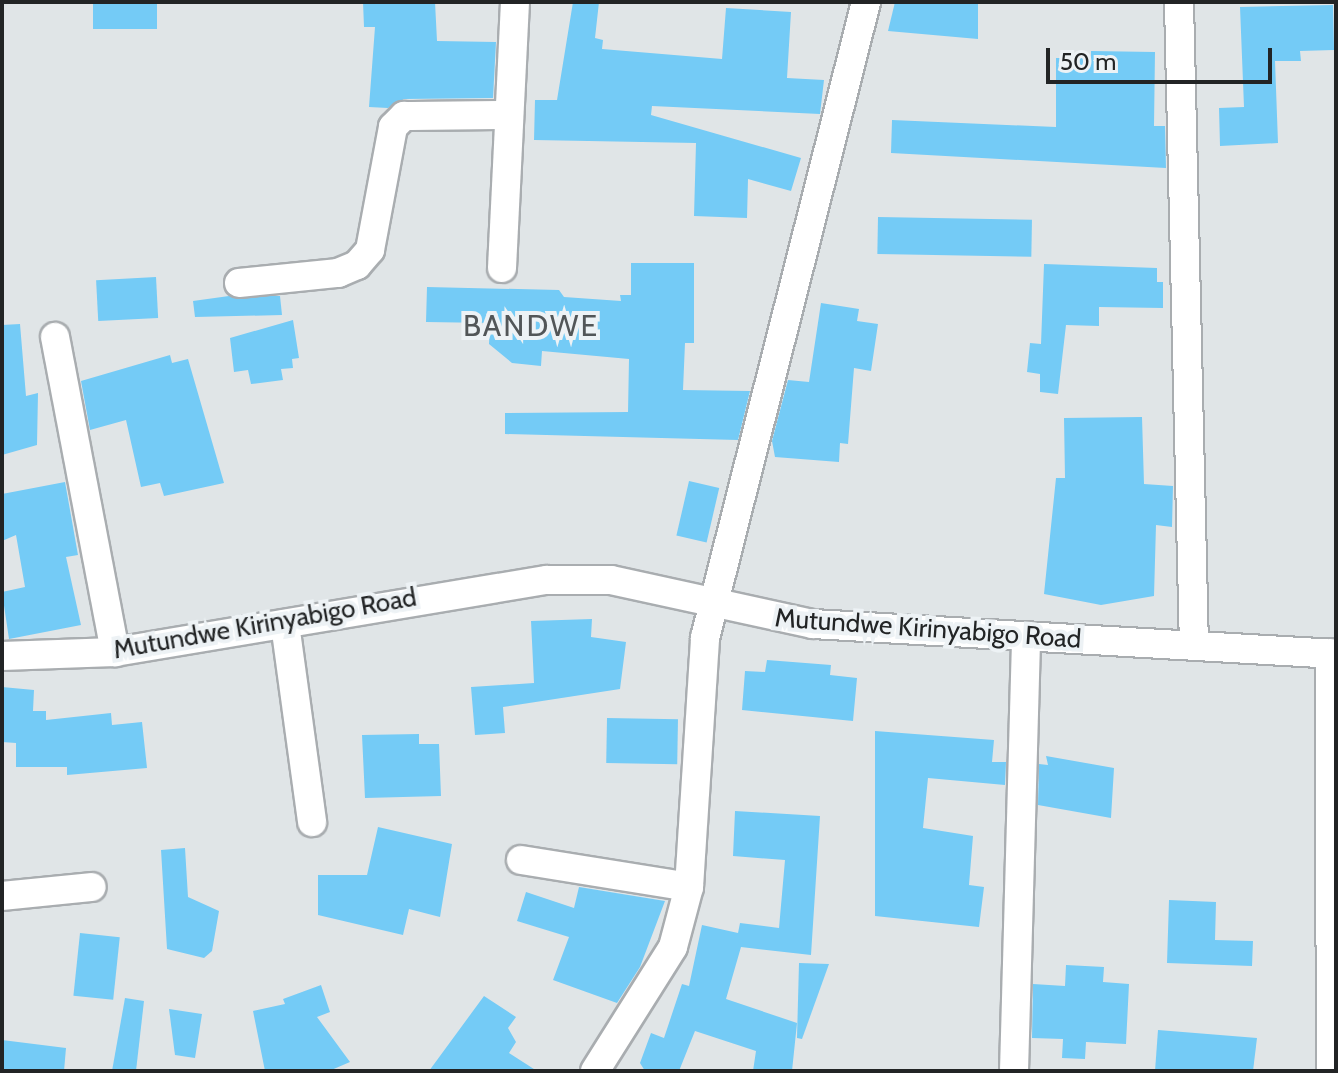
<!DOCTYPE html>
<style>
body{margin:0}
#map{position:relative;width:1338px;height:1073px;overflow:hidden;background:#e0e5e7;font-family:Cabin,sans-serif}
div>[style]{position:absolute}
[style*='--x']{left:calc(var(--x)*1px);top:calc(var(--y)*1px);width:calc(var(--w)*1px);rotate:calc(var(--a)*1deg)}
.building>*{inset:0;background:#74cbf6;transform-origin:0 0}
.roads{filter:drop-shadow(2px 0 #a9adb0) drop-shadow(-2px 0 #a9adb0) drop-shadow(0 2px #a9adb0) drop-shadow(0 -2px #a9adb0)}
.minor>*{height:28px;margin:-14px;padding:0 14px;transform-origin:14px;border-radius:14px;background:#fff}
span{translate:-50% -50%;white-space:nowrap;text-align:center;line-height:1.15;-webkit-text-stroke:8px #edf2f5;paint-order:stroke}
.street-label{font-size:26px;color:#222425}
.quarter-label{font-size:30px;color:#525658;letter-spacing:2px}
.frame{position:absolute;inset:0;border:4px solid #222425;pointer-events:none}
.scale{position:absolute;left:1046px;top:48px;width:226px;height:36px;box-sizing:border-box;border:4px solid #222425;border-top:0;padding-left:10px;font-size:24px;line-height:28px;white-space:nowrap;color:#222425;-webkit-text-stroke:6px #edf2f5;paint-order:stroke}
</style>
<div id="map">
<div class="building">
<i style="left:93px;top:2px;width:64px;height:27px"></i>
<i style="clip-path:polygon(363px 2px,435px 2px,437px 41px,496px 42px,493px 98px,404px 99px,388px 108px,369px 107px,375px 27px,364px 27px)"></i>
<i style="clip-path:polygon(573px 2px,599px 2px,595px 38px,603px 40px,602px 49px,722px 59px,726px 8px,791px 12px,787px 78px,824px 80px,820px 114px,652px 106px,651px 115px,801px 158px,791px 191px,748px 179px,747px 218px,694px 216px,696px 143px,534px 140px,535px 100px,557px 100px)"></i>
<i style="clip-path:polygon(895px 2px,978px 2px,978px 39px,888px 31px)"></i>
<i style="clip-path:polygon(1333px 5px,1334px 50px,1300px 51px,1301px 61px,1275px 61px,1278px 143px,1220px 146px,1219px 108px,1244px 107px,1240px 7px)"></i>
<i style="clip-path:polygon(1091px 51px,1155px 52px,1154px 126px,1165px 126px,1166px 168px,891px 153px,892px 120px,1056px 127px,1056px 58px,1091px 58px)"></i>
<i style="left:878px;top:217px;width:154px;height:37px;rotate:1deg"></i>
<i style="clip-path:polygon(631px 263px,694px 263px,694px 343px,685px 343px,683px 390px,750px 391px,738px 440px,505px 434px,505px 413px,628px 412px,629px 359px,542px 351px,541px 366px,512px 363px,489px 344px,490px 323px,426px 322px,427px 287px,559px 290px,564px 297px,621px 301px,620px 295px,631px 295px)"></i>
<i style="clip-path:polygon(1044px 264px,1157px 268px,1157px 282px,1163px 282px,1163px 308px,1099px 307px,1099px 326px,1066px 325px,1058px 394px,1040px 392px,1040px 374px,1027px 372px,1030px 343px,1041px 344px)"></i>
<i style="left:156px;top:277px;width:41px;height:60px;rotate:87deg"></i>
<i style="clip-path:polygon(229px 296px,280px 296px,282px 315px,195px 317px,193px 301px)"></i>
<i style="clip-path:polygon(821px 303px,859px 309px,857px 321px,878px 324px,871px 371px,854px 368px,848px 444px,840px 443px,839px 462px,775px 457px,772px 441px,788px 380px,809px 382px)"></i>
<i style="clip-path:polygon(293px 320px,299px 358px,292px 359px,293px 368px,281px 369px,283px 380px,251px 384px,248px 370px,234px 372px,230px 338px)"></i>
<i style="clip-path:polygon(20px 324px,26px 396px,38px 393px,37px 445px,2px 455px,2px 325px)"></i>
<i style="clip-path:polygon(170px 355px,172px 363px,188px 359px,224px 483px,164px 496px,160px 483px,141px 487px,126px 420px,90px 430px,81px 381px)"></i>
<i style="clip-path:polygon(1142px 417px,1144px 484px,1173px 486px,1172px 527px,1156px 525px,1154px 596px,1101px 605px,1044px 594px,1056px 478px,1065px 478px,1064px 418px)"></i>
<i style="left:689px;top:481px;width:31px;height:56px;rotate:13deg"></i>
<i style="clip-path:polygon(65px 482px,78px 555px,66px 557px,81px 625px,9px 639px,2px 592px,25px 587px,16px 535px,2px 541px,2px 494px)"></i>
<i style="clip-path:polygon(592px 619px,591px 637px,626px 642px,620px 689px,503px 707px,505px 733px,475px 735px,471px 687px,534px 683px,531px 621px)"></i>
<i style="clip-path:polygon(767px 660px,831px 665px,830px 675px,857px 678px,853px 721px,742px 710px,745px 671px,765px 672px)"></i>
<i style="clip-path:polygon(2px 687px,34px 690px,33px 711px,46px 711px,46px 720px,111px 713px,112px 725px,142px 722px,147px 768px,67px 775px,67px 767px,16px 767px,16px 743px,2px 742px)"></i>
<i style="left:607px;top:718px;width:71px;height:45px;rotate:1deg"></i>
<i style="clip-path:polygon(875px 731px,994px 740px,992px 762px,1006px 762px,1005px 785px,928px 778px,923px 828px,973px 836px,969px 885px,984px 887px,979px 927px,875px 916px)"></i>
<i style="clip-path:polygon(419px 734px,419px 744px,439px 744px,441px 796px,365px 798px,362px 735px)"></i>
<i style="clip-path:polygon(1046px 756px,1114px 768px,1111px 818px,1038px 805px,1039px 764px,1048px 765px)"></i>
<i style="clip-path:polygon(735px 811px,820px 816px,811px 955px,741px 947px,726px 999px,797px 1023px,792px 1071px,753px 1071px,756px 1051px,695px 1031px,679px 1071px,645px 1071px,640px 1063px,651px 1033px,664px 1038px,682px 984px,689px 986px,702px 925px,738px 933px,740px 923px,779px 928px,785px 860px,733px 856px)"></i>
<i style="clip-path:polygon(378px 827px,452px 844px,440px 917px,409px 909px,403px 935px,318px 915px,318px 875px,367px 875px)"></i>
<i style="clip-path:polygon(185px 848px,188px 897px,219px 911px,212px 951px,204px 958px,167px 949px,161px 850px)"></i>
<i style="clip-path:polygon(579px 887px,665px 901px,640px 967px,617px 1003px,553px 980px,569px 937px,517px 921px,526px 892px,574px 908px)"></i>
<i style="clip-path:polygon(1169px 900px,1216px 902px,1215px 940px,1253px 941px,1252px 966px,1167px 963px)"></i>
<i style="left:80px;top:933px;width:40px;height:63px;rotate:6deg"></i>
<i style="clip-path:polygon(799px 963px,829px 964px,802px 1039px,797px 1038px)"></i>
<i style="clip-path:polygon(1066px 965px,1104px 967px,1103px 982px,1129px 984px,1126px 1044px,1086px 1042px,1085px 1059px,1062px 1058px,1063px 1039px,1032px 1038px,1033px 984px,1065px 986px)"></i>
<i style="clip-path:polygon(321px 985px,330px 1012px,317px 1017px,350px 1062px,329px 1071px,265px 1071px,253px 1011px,285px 1004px,283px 999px)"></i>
<i style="clip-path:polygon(484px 996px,516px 1017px,508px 1028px,516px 1042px,509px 1053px,537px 1071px,429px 1071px)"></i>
<i style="clip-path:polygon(125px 998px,144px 1001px,136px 1071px,112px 1071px)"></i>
<i style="clip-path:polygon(169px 1009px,202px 1014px,195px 1058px,175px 1055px)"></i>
<i style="clip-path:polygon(1158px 1030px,1257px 1038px,1253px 1071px,1155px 1071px)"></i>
<i style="clip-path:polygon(2px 1040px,66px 1048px,64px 1071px,2px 1071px)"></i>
</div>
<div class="roads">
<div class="minor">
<i style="--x:1179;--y:2;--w:644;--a:88.67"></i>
<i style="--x:502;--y:268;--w:266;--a:-87.2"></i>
<i style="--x:239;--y:283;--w:100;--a:-5.8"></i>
<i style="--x:338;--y:273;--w:21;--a:-23"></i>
<i style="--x:357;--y:265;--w:20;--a:-49"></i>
<i style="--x:370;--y:250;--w:125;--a:-79.4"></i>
<i style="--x:393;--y:127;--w:16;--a:-45"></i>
<i style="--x:404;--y:116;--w:102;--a:-0.6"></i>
<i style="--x:55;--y:337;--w:321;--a:79.2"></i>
<i style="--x:285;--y:624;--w:200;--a:82.2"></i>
<i style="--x:1330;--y:653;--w:418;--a:89.9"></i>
<i style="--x:2;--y:656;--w:113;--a:-2"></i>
<i style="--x:115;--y:652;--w:438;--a:-9.5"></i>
<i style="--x:547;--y:580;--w:64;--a:0"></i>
<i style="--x:611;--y:580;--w:207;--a:12.3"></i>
<i style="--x:813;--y:624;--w:524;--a:3.28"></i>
<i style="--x:521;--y:860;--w:170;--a:9.1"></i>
<i style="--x:2;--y:896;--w:90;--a:-5.7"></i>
<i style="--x:595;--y:1071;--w:146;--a:-57.8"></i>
<i style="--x:673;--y:947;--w:62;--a:-75.1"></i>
<i style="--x:689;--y:887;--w:250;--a:-86.3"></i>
<i style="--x:705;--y:638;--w:656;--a:-75.79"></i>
<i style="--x:1014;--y:1071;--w:435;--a:-88.4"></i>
</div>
</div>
<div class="street-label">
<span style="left:265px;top:624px;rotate:-10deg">Mutundwe Kirinyabigo Road</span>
<span style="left:928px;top:629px;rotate:4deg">Mutundwe Kirinyabigo Road</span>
</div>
<div class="quarter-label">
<span style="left:531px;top:326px">BANDWE</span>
</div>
<div class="frame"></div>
<div class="scale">50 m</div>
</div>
